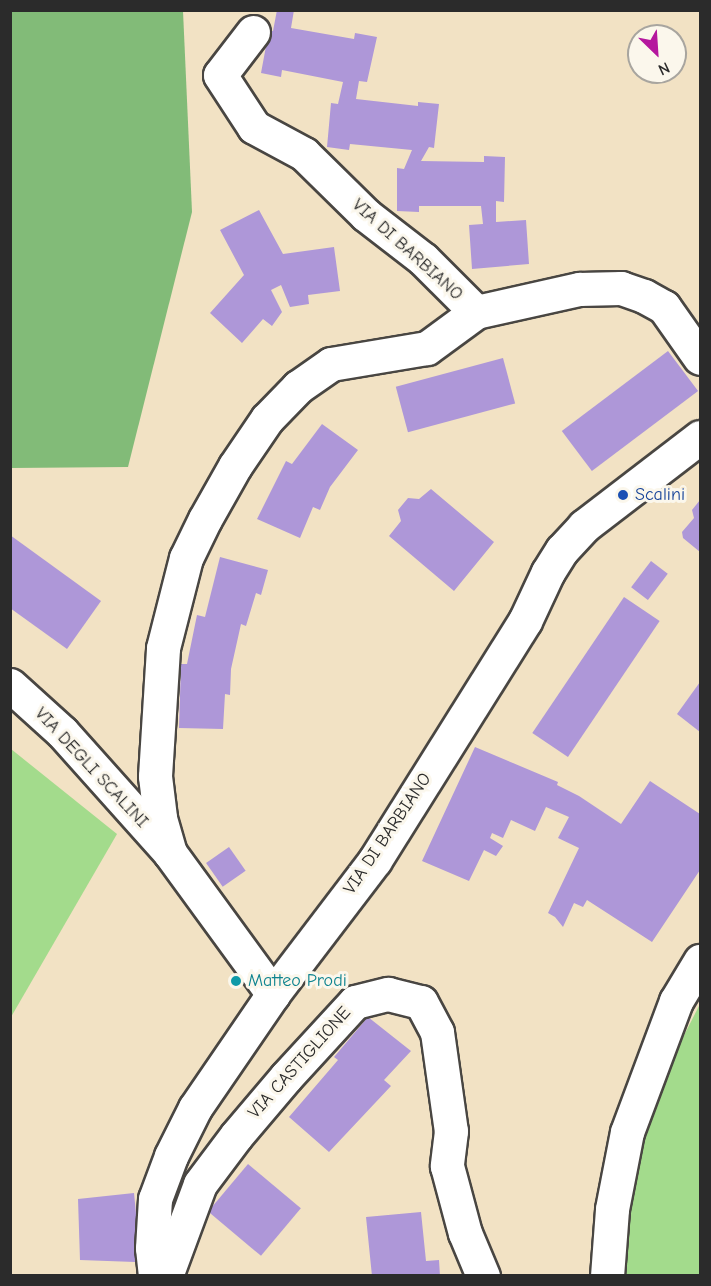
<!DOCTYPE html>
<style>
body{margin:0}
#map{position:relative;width:711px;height:1286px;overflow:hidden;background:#f2e2c4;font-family:"Comic Neue",sans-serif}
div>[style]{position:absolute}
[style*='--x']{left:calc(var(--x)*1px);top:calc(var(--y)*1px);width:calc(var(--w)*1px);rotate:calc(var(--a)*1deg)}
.green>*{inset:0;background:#a3db8c}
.forest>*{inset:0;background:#82bb78}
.building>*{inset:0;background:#ae97d8;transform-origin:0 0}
.roads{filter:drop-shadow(2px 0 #494642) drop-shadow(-2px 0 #494642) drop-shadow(0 2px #494642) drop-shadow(0 -2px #494642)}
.street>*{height:33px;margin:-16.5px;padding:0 16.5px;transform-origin:16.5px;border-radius:16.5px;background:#fff}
.secondary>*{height:33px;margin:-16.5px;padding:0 16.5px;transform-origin:16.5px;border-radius:16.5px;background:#fff}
.dots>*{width:16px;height:16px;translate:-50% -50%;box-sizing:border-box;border:3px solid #fbf7ec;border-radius:50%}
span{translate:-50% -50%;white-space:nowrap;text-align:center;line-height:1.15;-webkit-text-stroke:6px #fbf7ec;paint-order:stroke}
.street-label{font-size:18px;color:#2b2b2b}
.transit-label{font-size:18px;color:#164399}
.left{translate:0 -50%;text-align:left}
.culture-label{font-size:18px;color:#0d838f}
.frame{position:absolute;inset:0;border:12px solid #2b2b2b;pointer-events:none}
.north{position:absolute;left:627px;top:24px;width:60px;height:60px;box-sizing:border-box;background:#fbf7ec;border:2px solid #a8a59f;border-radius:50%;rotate:155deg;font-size:16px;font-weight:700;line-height:24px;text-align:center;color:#2b2b2b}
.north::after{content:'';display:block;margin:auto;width:21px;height:27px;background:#b5179e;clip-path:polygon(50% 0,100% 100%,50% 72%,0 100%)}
</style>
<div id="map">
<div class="green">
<i style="clip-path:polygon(11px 749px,117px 834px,11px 1017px)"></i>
<i style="clip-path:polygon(700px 1004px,700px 1275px,620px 1276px,637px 1143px,657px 1088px)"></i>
</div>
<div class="forest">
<i style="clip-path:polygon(10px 11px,183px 11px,192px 212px,128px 467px,11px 468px)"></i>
</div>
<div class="building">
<i style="clip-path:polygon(277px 10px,294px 10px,291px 28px,354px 39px,355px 33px,377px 37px,367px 82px,359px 81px,356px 99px,418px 106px,418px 102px,439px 104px,434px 148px,429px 147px,421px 161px,484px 162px,484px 156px,505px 157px,504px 202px,496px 201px,496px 222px,526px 220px,529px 264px,472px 269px,469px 225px,483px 224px,481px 206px,419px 206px,419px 212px,397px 211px,397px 168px,404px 169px,412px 150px,350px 144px,349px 150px,327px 147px,331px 103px,338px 104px,343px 82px,282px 70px,281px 77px,261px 73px,269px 30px,273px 31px)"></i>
<i style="clip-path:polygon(259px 210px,283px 254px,334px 247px,340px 291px,308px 295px,309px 304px,290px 307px,281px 285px,271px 290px,282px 312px,272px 326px,263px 319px,242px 343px,210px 313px,244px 275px,220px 230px)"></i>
<i style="left:668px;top:351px;width:50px;height:133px;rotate:53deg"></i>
<i style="left:503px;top:358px;width:47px;height:111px;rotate:75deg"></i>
<i style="clip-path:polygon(322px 424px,358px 450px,330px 487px,320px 510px,313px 507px,300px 538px,257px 519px,286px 461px,292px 464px)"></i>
<i style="clip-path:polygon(431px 489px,494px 542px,454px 591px,389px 536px,401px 521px,398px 510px,408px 498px,419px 499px)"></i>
<i style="clip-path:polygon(700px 500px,700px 552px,683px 538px,682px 532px,694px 518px,692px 510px)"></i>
<i style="clip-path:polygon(10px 535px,101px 601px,67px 649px,10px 608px)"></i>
<i style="clip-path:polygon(220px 557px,268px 570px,261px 595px,256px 593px,246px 626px,241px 624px,231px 669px,230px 695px,225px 694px,223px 729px,179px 728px,181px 664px,187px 664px,197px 615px,205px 617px)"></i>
<i style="left:651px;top:561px;width:21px;height:33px;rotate:37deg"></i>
<i style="left:624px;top:597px;width:43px;height:164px;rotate:34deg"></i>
<i style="clip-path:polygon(700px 682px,700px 732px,677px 714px)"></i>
<i style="clip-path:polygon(475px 747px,558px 782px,557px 785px,579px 796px,621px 824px,650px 781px,700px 814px,700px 870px,652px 942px,587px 900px,583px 907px,574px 903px,563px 927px,555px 917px,548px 913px,579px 848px,558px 838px,569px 817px,546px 807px,535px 831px,511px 820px,503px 838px,492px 833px,490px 838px,503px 846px,496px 856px,484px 850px,469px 881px,422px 861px)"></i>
<i style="left:229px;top:847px;width:29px;height:28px;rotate:55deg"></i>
<i style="clip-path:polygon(368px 1017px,411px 1051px,384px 1080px,391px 1086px,329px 1152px,289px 1117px,338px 1060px,334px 1057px)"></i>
<i style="left:248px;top:1164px;width:69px;height:62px;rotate:40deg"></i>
<i style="clip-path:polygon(134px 1193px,138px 1234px,135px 1262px,80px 1260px,78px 1199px)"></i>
<i style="clip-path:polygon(421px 1212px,426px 1261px,439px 1260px,440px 1276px,372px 1276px,366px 1217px)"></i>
</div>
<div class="roads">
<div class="street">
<i style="--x:253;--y:32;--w:54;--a:127.5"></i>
<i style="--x:220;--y:75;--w:62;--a:56.8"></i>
<i style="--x:254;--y:127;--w:57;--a:28.4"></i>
<i style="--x:304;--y:154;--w:87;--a:44.5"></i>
<i style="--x:366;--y:215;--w:72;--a:37.7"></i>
<i style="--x:423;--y:259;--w:75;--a:45"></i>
<i style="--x:476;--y:312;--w:106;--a:-12.6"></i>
<i style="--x:579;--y:289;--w:42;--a:-1.4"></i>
<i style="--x:621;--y:288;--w:24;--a:19"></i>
<i style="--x:644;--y:296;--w:23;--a:29"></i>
<i style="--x:664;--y:307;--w:62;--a:54.8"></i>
<i style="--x:10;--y:685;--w:70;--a:42.1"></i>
<i style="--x:62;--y:732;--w:162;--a:48.2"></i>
<i style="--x:170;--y:853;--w:175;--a:53.9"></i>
<i style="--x:170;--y:853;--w:37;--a:-106"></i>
<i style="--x:160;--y:817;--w:41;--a:-97"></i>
<i style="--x:155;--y:776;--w:128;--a:-86.4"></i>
<i style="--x:163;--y:648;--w:93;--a:-75.7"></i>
<i style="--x:186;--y:558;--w:43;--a:-64"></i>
<i style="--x:205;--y:519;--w:61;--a:-60.5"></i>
<i style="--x:235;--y:466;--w:57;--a:-55.8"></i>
<i style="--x:267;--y:419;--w:45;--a:-45.9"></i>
<i style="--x:298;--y:387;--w:40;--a:-34.9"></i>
<i style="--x:331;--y:364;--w:97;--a:-9.5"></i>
<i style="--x:427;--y:348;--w:61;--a:-36.3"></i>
<i style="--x:166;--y:1276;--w:98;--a:-69.7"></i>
<i style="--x:200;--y:1184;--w:60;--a:-53.1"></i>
<i style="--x:236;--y:1136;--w:77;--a:-49.7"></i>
<i style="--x:286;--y:1077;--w:102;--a:-47.4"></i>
<i style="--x:355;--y:1002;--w:34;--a:-14"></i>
<i style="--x:388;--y:994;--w:34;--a:14"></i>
<i style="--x:421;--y:1002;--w:34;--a:62"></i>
<i style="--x:437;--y:1032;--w:100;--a:82"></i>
<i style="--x:451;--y:1131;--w:35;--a:97"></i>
<i style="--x:447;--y:1166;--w:69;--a:75"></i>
<i style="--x:465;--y:1233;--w:47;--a:67.3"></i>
<i style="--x:607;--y:1276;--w:67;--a:-85.7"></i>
<i style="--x:612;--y:1209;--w:78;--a:-79"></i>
<i style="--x:627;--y:1132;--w:140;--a:-69.5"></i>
<i style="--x:676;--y:1001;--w:47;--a:-59"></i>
</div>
<div class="secondary">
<i style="--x:155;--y:1276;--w:28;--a:-96"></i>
<i style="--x:152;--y:1248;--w:49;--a:-86.5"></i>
<i style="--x:155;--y:1199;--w:46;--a:-69.6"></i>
<i style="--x:171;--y:1156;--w:54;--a:-63.4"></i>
<i style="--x:195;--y:1108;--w:138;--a:-55.6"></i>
<i style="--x:273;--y:994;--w:168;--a:-52.7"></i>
<i style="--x:375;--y:860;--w:282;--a:-57.9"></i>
<i style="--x:525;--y:621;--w:54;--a:-64.9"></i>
<i style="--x:548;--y:572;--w:26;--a:-58"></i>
<i style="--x:562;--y:550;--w:33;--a:-47"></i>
<i style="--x:584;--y:526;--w:146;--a:-37.5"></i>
</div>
</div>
<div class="dots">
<i style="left:623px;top:495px;background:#1a4fb4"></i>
<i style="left:236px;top:981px;background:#0f9aa8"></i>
</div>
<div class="street-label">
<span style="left:407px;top:250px;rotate:42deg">VIA DI BARBIANO</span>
<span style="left:91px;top:768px;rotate:47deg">VIA DEGLI SCALINI</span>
<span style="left:388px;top:834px;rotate:-56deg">VIA DI BARBIANO</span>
<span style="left:300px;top:1063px;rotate:-48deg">VIA CASTIGLIONE</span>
</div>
<div class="transit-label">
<span class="left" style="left:635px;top:495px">Scalini</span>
</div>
<div class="culture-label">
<span class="left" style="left:248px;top:981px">Matteo Prodi</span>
</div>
<div class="frame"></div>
<div class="north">N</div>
</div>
